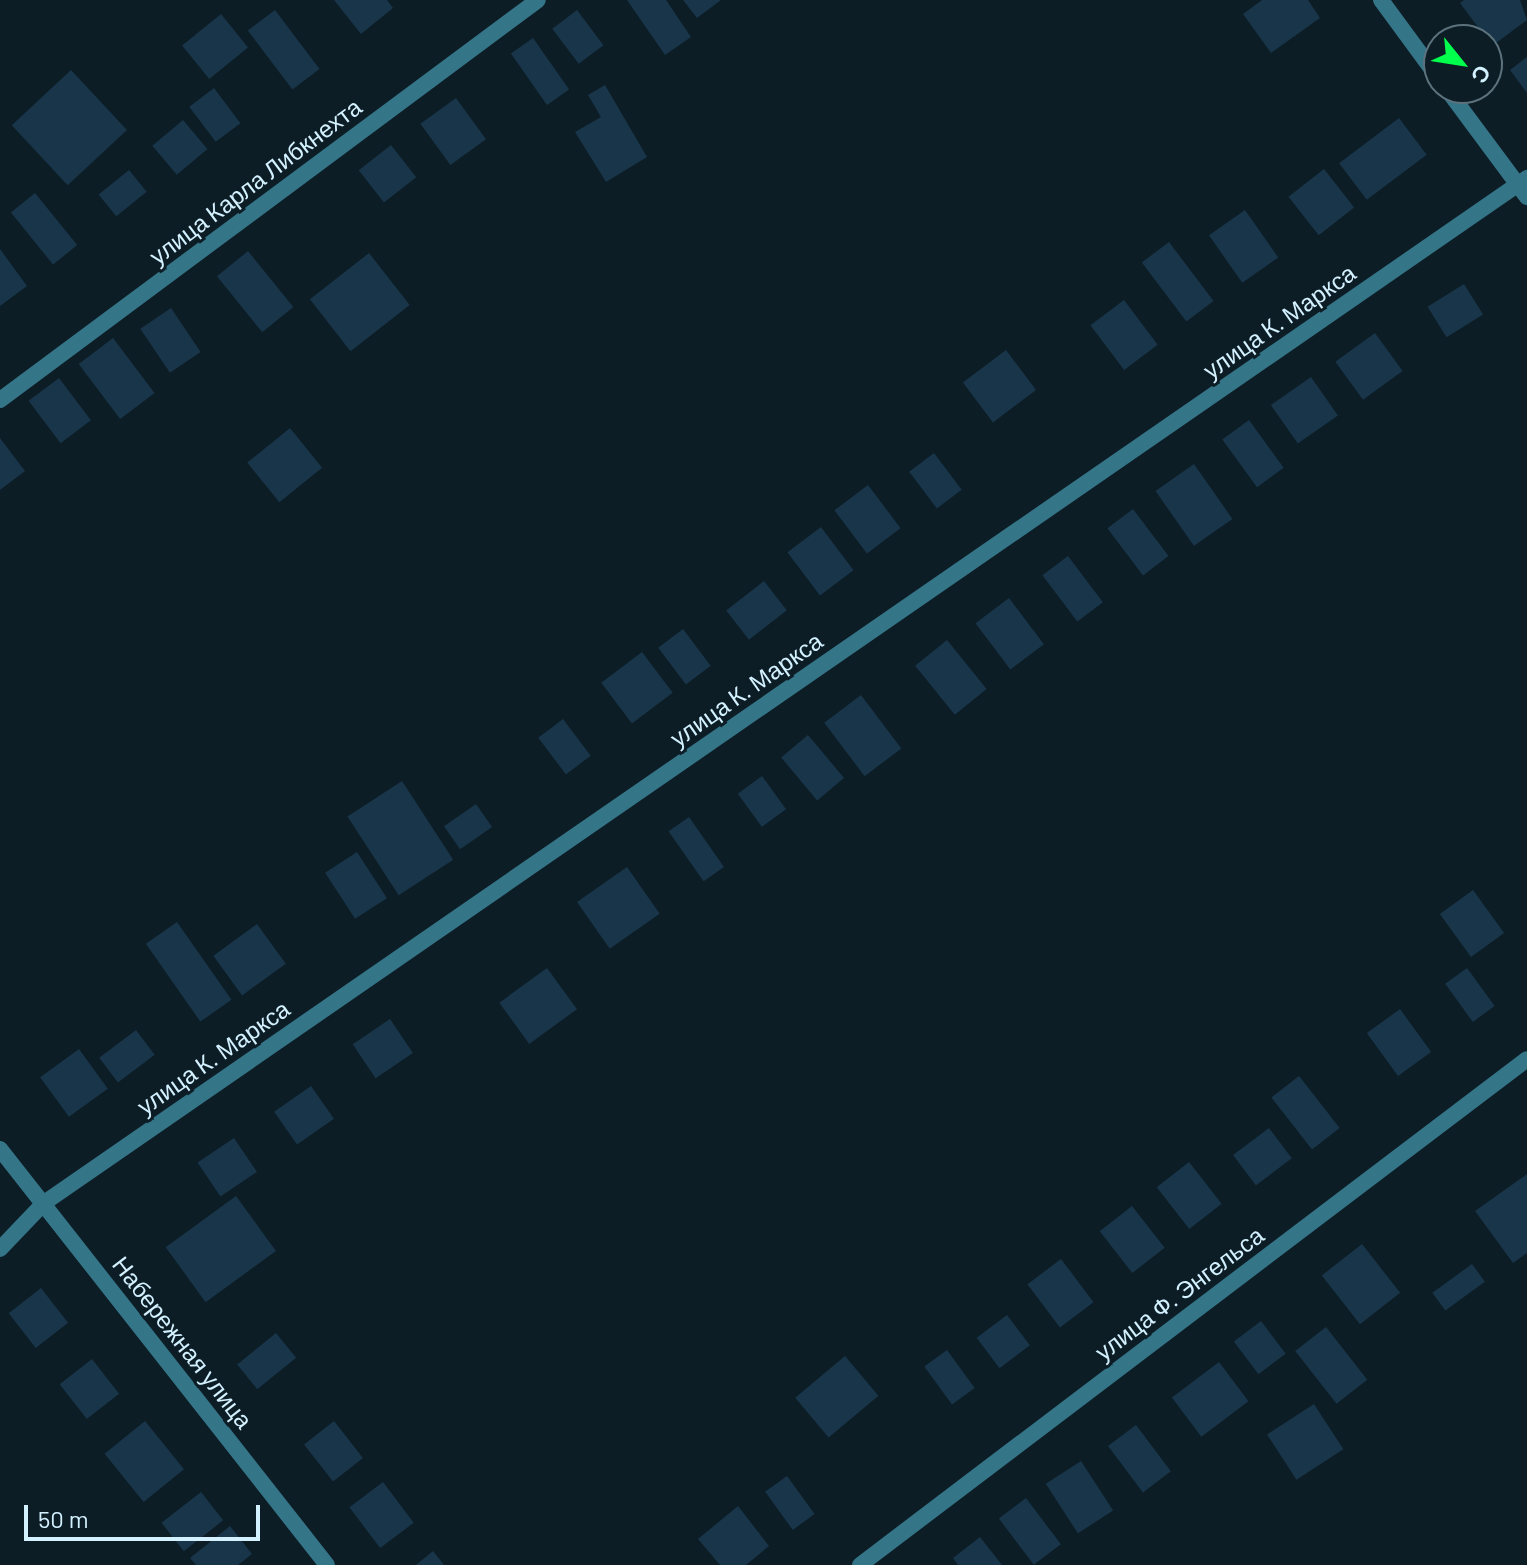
<!DOCTYPE html>
<meta charset="utf-8">
<style>
body{margin:0}
#map{position:relative;width:1527px;height:1565px;overflow:hidden;background:#0d1d26;font-family:Barlow,sans-serif}
div>[style]{position:absolute}
[style*='--x']{left:calc(var(--x)*1px);top:calc(var(--y)*1px);width:calc(var(--w)*1px);rotate:calc(var(--a)*1deg)}
.building>*{inset:0;background:#183549;transform-origin:0 0}
.street>*{height:16px;margin:-8px;padding:0 8px;transform-origin:8px;border-radius:8px;background:#357588}
span{translate:-50% -50%;white-space:nowrap;text-align:center;line-height:1.15;-webkit-text-stroke:6px #0d1d26;paint-order:stroke}
.street-label{font-size:24px;color:#d3f1ff}
.north{position:absolute;left:1423px;top:24px;width:80px;height:80px;box-sizing:border-box;background:#0d1d26;border:2px solid #5c727d;border-radius:50%;rotate:120deg;font-size:22px;font-weight:700;line-height:32px;text-align:center;color:#d3f1ff}
.north::after{content:'';display:block;margin:auto;width:28px;height:36px;background:#00fe4c;clip-path:polygon(50% 0,100% 100%,50% 72%,0 100%)}
.scale{position:absolute;left:24px;top:1505px;width:236px;height:36px;box-sizing:border-box;border:4px solid #d3f1ff;border-top:0;padding-left:10px;font-size:24px;line-height:28px;white-space:nowrap;color:#d3f1ff;-webkit-text-stroke:6px #0d1d26;paint-order:stroke}
</style>
<div id="map">
<div class="building">
<i style="clip-path:polygon(334px 0,387px 0,393px 8px,361px 34px)"></i>
<i style="clip-path:polygon(627px 0,666px 0,691px 37px,665px 55px)"></i>
<i style="clip-path:polygon(683px 0,721px 0,697px 18px)"></i>
<i style="clip-path:polygon(1262px 0,1308px 0,1320px 18px,1271px 53px,1243px 14px)"></i>
<i style="clip-path:polygon(1464px 0,1520px 0,1527px 20px,1492px 46px,1460px 3px)"></i>
<i style="left:275px;top:10px;width:74px;height:34px;rotate:53deg"></i>
<i style="left:577px;top:10px;width:44px;height:31px;rotate:53deg"></i>
<i style="left:221px;top:14px;width:43px;height:50px;rotate:51deg"></i>
<i style="left:533px;top:38px;width:63px;height:27px;rotate:55deg"></i>
<i style="clip-path:polygon(1527px 57px,1527px 93px,1510px 70px)"></i>
<i style="left:71px;top:70px;width:82px;height:81px;rotate:47deg"></i>
<i style="clip-path:polygon(605px 85px,647px 157px,606px 182px,575px 132px,601px 117px,588px 95px)"></i>
<i style="left:214px;top:88px;width:44px;height:31px;rotate:53deg"></i>
<i style="left:456px;top:98px;width:51px;height:44px;rotate:54deg"></i>
<i style="left:1399px;top:118px;width:46px;height:75px;rotate:53deg"></i>
<i style="left:183px;top:120px;width:38px;height:40px;rotate:50deg"></i>
<i style="left:391px;top:145px;width:41px;height:41px;rotate:52deg"></i>
<i style="left:1324px;top:169px;width:49px;height:45px;rotate:52deg"></i>
<i style="left:129px;top:170px;width:28px;height:39px;rotate:51deg"></i>
<i style="left:35px;top:193px;width:67px;height:31px;rotate:51deg"></i>
<i style="left:1245px;top:210px;width:58px;height:44px;rotate:55deg"></i>
<i style="left:1169px;top:242px;width:74px;height:34px;rotate:53deg"></i>
<i style="clip-path:polygon(0 249px,27px 286px,0 306px)"></i>
<i style="left:248px;top:251px;width:72px;height:40px;rotate:51deg"></i>
<i style="left:369px;top:253px;width:66px;height:75px;rotate:52deg"></i>
<i style="left:1464px;top:284px;width:36px;height:43px;rotate:58deg"></i>
<i style="left:1124px;top:300px;width:56px;height:42px;rotate:53deg"></i>
<i style="left:171px;top:308px;width:53px;height:37px;rotate:56deg"></i>
<i style="left:1375px;top:333px;width:47px;height:49px;rotate:54deg"></i>
<i style="left:113px;top:338px;width:69px;height:43px;rotate:53deg"></i>
<i style="left:1006px;top:350px;width:50px;height:54px;rotate:53deg"></i>
<i style="left:1311px;top:377px;width:47px;height:49px;rotate:55deg"></i>
<i style="left:59px;top:378px;width:53px;height:38px;rotate:53deg"></i>
<i style="left:1249px;top:420px;width:59px;height:33px;rotate:54deg"></i>
<i style="left:290px;top:428px;width:51px;height:55px;rotate:51deg"></i>
<i style="clip-path:polygon(0 438px,25px 471px,0 490px)"></i>
<i style="left:934px;top:453px;width:46px;height:31px;rotate:53deg"></i>
<i style="left:1194px;top:464px;width:67px;height:47px;rotate:55deg"></i>
<i style="left:868px;top:485px;width:54px;height:42px;rotate:53deg"></i>
<i style="left:1133px;top:509px;width:59px;height:32px;rotate:53deg"></i>
<i style="left:821px;top:527px;width:54px;height:42px;rotate:53deg"></i>
<i style="left:1068px;top:556px;width:58px;height:32px;rotate:53deg"></i>
<i style="left:764px;top:581px;width:37px;height:48px;rotate:52deg"></i>
<i style="left:1009px;top:598px;width:58px;height:42px;rotate:53deg"></i>
<i style="left:683px;top:629px;width:46px;height:31px;rotate:53deg"></i>
<i style="left:947px;top:640px;width:63px;height:41px;rotate:51deg"></i>
<i style="left:642px;top:652px;width:51px;height:51px;rotate:53deg"></i>
<i style="left:861px;top:695px;width:67px;height:46px;rotate:53deg"></i>
<i style="left:563px;top:719px;width:46px;height:31px;rotate:53deg"></i>
<i style="left:808px;top:735px;width:56px;height:35px;rotate:50deg"></i>
<i style="left:762px;top:776px;width:41px;height:30px;rotate:54deg"></i>
<i style="left:402px;top:781px;width:94px;height:65px;rotate:57deg"></i>
<i style="left:476px;top:804px;width:28px;height:39px;rotate:55deg"></i>
<i style="left:689px;top:817px;width:61px;height:25px;rotate:55deg"></i>
<i style="left:357px;top:852px;width:55px;height:38px;rotate:57deg"></i>
<i style="left:627px;top:867px;width:57px;height:61px;rotate:55deg"></i>
<i style="left:1473px;top:890px;width:53px;height:41px;rotate:54deg"></i>
<i style="left:177px;top:922px;width:95px;height:38px;rotate:55deg"></i>
<i style="left:257px;top:924px;width:49px;height:54px;rotate:54deg"></i>
<i style="left:547px;top:968px;width:51px;height:59px;rotate:54deg"></i>
<i style="left:1467px;top:968px;width:47px;height:27px;rotate:54deg"></i>
<i style="left:1400px;top:1009px;width:53px;height:41px;rotate:54deg"></i>
<i style="left:390px;top:1019px;width:41px;height:45px;rotate:56deg"></i>
<i style="left:136px;top:1030px;width:31px;height:46px;rotate:53deg"></i>
<i style="left:79px;top:1049px;width:49px;height:48px;rotate:54deg"></i>
<i style="left:1299px;top:1076px;width:66px;height:35px;rotate:52deg"></i>
<i style="left:311px;top:1086px;width:40px;height:45px;rotate:55deg"></i>
<i style="left:1269px;top:1128px;width:38px;height:45px;rotate:53deg"></i>
<i style="left:234px;top:1138px;width:41px;height:44px;rotate:56deg"></i>
<i style="left:1189px;top:1162px;width:53px;height:41px;rotate:52deg"></i>
<i style="clip-path:polygon(1527px 1174px,1527px 1253px,1513px 1263px,1475px 1211px)"></i>
<i style="left:236px;top:1196px;width:68px;height:87px;rotate:54deg"></i>
<i style="left:1132px;top:1206px;width:53px;height:41px;rotate:52deg"></i>
<i style="left:1362px;top:1244px;width:62px;height:51px;rotate:52deg"></i>
<i style="left:1061px;top:1259px;width:54px;height:42px;rotate:53deg"></i>
<i style="left:1472px;top:1264px;width:22px;height:49px;rotate:54deg"></i>
<i style="left:41px;top:1288px;width:44px;height:41px;rotate:52deg"></i>
<i style="left:1007px;top:1315px;width:38px;height:38px;rotate:53deg"></i>
<i style="left:1261px;top:1321px;width:41px;height:34px;rotate:53deg"></i>
<i style="left:1326px;top:1327px;width:67px;height:39px;rotate:52deg"></i>
<i style="left:276px;top:1333px;width:32px;height:50px;rotate:51deg"></i>
<i style="left:947px;top:1350px;width:47px;height:28px;rotate:54deg"></i>
<i style="left:845px;top:1356px;width:52px;height:65px;rotate:50deg"></i>
<i style="left:92px;top:1359px;width:44px;height:41px;rotate:52deg"></i>
<i style="left:1219px;top:1362px;width:49px;height:59px;rotate:53deg"></i>
<i style="left:1314px;top:1404px;width:54px;height:56px;rotate:57deg"></i>
<i style="left:145px;top:1421px;width:62px;height:52px;rotate:51deg"></i>
<i style="left:334px;top:1421px;width:47px;height:38px;rotate:52deg"></i>
<i style="left:1136px;top:1425px;width:58px;height:35px;rotate:53deg"></i>
<i style="left:1081px;top:1461px;width:59px;height:42px;rotate:57deg"></i>
<i style="left:787px;top:1476px;width:47px;height:27px;rotate:54deg"></i>
<i style="left:383px;top:1482px;width:51px;height:42px;rotate:53deg"></i>
<i style="left:201px;top:1492px;width:36px;height:50px;rotate:52deg"></i>
<i style="left:1026px;top:1498px;width:58px;height:34px;rotate:53deg"></i>
<i style="clip-path:polygon(738px 1506px,769px 1546px,746px 1565px,720px 1565px,698px 1539px)"></i>
<i style="clip-path:polygon(230px 1526px,252px 1554px,238px 1565px,196px 1565px,190px 1558px)"></i>
<i style="clip-path:polygon(980px 1537px,1002px 1565px,958px 1565px,953px 1558px)"></i>
<i style="clip-path:polygon(433px 1551px,444px 1565px,416px 1565px)"></i>
</div>
<div class="street">
<i style="--x:1381;--y:0;--w:98;--a:53.7"></i>
<i style="--x:1446;--y:88;--w:136;--a:53.4"></i>
<i style="--x:0;--y:400;--w:670;--a:-36.63"></i>
<i style="--x:0;--y:1149;--w:529;--a:51.83"></i>
<i style="--x:0;--y:1249;--w:64;--a:-46.3"></i>
<i style="--x:44;--y:1203;--w:1803;--a:-34.65"></i>
<i style="--x:860;--y:1565;--w:837;--a:-37.18"></i>
</div>
<div class="street-label">
<span style="left:255px;top:181px;rotate:-37deg">улица Карла Либкнехта</span>
<span style="left:1279px;top:321px;rotate:-35deg">улица К. Маркса</span>
<span style="left:746px;top:689px;rotate:-35deg">улица К. Маркса</span>
<span style="left:213px;top:1057px;rotate:-35deg">улица К. Маркса</span>
<span style="left:1179px;top:1293px;rotate:-37deg">улица Ф. Энгельса</span>
<span style="left:183px;top:1342px;rotate:52deg">Набережная улица</span>
</div>
<div class="north">С</div>
<div class="scale">50 m</div>
</div>
